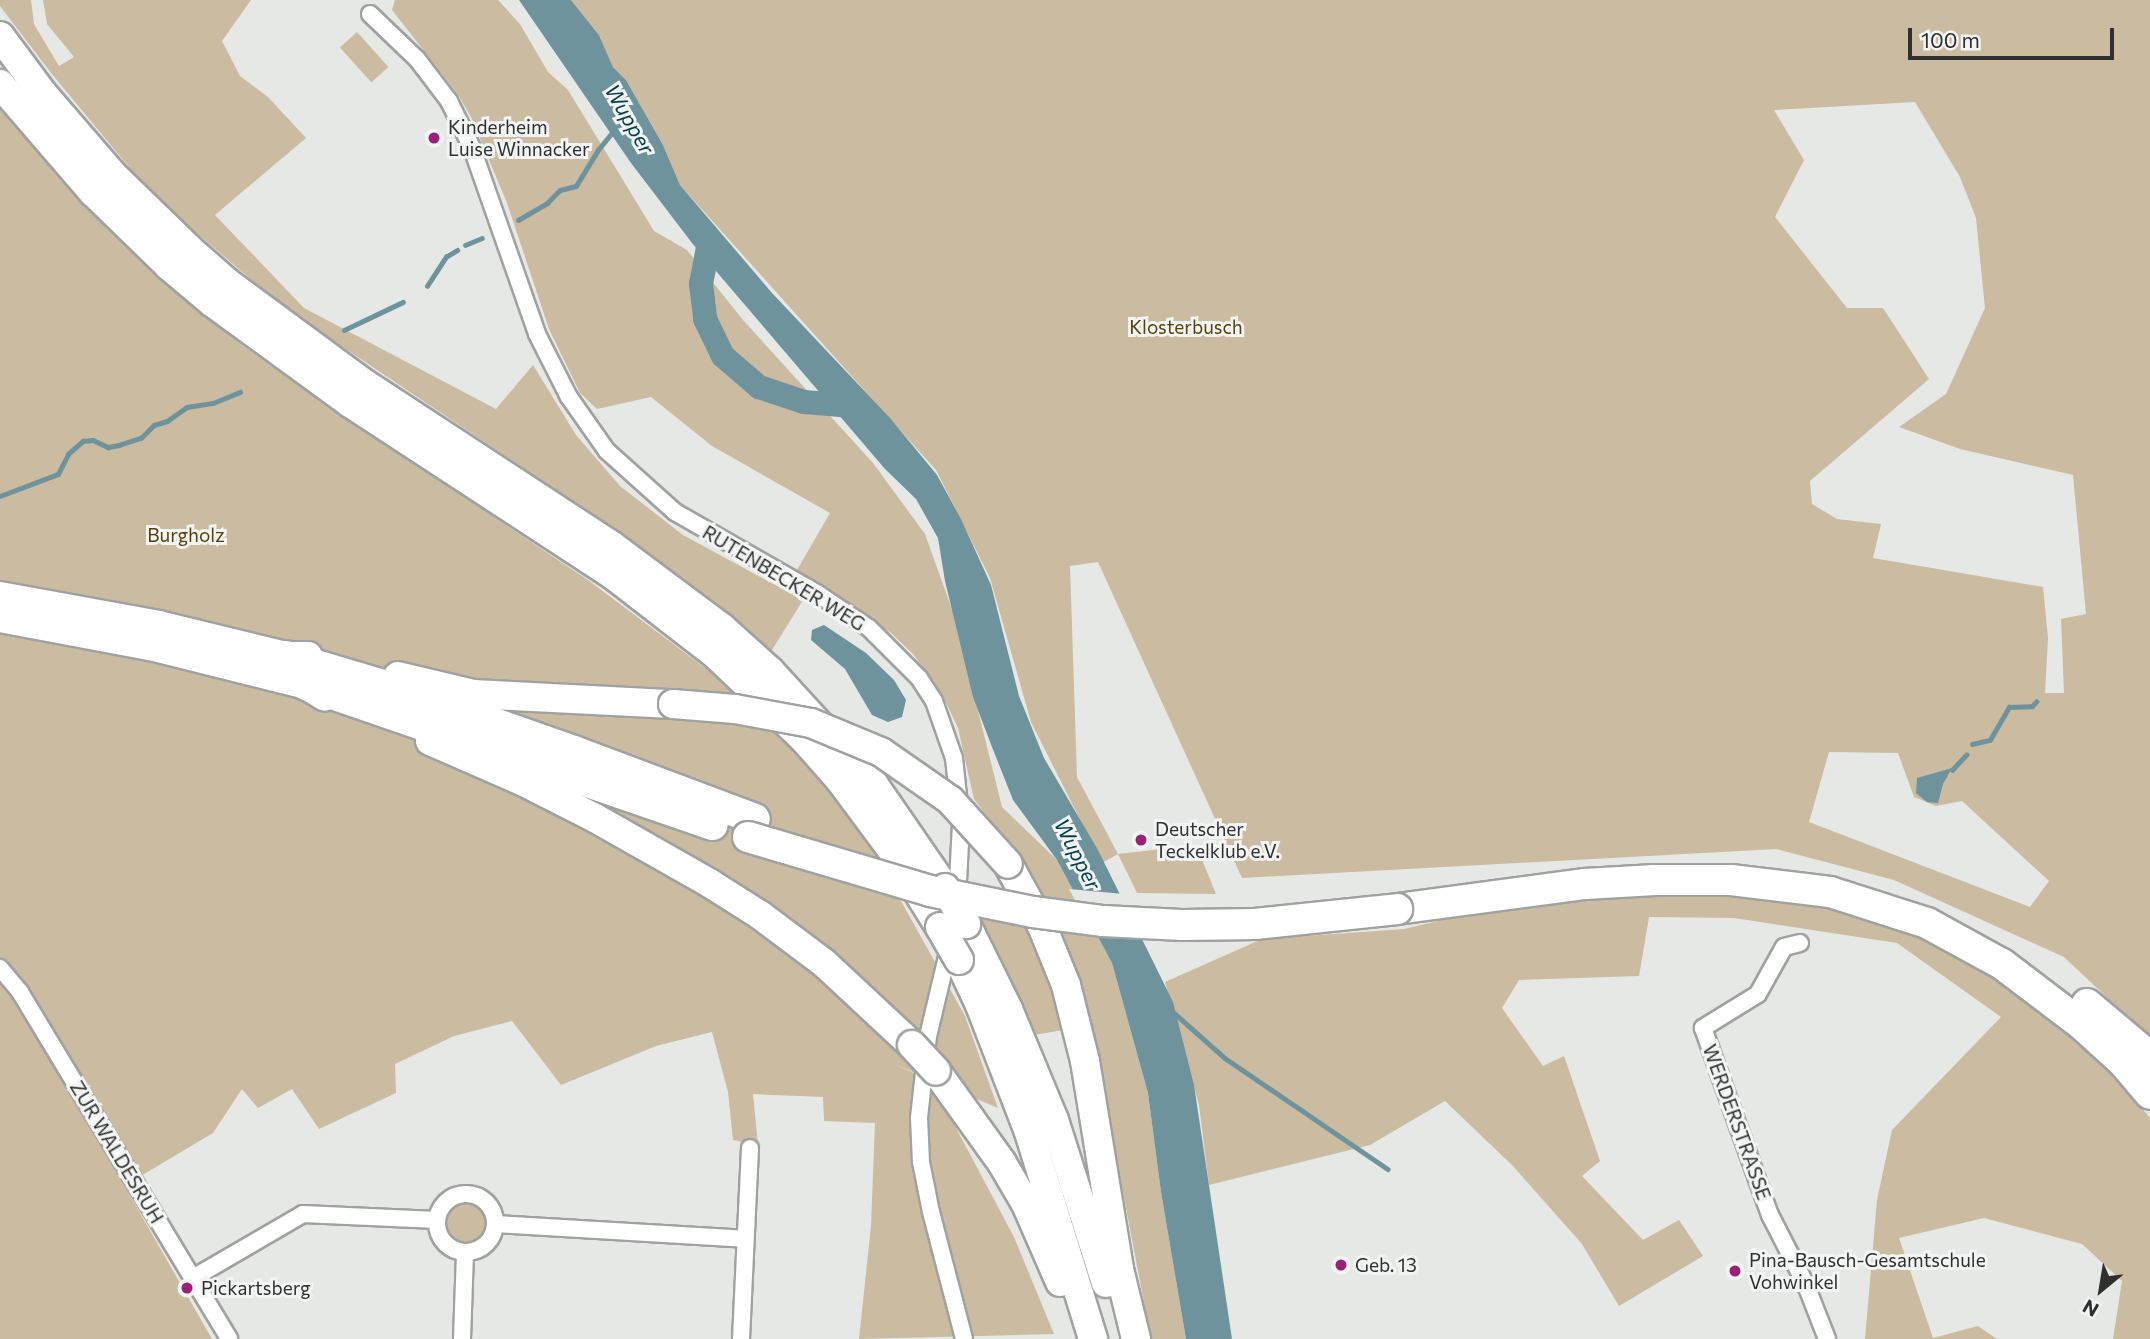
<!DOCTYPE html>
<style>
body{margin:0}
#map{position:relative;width:2150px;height:1339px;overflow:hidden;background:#e5e8e5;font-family:Commissioner,sans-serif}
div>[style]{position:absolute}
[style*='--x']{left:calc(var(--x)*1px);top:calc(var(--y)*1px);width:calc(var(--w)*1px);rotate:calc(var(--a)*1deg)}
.green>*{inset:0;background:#cbbba0;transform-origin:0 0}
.round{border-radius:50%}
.water>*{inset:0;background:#6e939d}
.pier>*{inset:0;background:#e5e8e5}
.stream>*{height:4.5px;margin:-2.25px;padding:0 2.25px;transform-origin:2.25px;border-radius:2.25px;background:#6e939d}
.river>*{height:24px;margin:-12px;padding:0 12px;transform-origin:12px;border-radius:12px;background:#6e939d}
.roads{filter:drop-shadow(2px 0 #a0a2a0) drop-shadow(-2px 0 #a0a2a0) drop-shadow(0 2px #a0a2a0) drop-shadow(0 -2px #a0a2a0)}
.minor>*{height:16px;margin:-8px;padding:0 8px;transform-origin:8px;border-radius:8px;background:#fff}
.minor>.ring{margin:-8px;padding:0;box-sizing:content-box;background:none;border:16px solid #fff;border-radius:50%}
.trunk>*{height:28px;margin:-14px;padding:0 14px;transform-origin:14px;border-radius:14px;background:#fff}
.motorway>*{height:30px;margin:-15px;padding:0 15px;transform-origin:15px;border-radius:15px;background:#fff}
.bridges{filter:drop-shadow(2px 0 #a0a2a0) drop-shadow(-2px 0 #a0a2a0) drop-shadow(0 2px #a0a2a0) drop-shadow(0 -2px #a0a2a0)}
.trunk-bridge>*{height:28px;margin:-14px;padding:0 14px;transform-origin:14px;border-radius:14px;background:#fff}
.motorway-bridge>*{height:30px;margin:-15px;padding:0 15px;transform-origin:15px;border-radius:15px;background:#fff}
.dots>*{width:19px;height:19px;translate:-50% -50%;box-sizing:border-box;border:4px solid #f2f5f3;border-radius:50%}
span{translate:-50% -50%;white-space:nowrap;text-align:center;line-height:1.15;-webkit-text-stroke:6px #f2f5f3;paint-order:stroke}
.poi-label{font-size:19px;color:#2e2f2e}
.left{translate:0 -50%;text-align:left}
.park-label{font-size:19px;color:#58400c}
.street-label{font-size:19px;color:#2e2f2e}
.water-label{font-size:21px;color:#033f4b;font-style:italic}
.north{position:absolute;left:2066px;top:1255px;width:70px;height:70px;-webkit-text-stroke:5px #f2f5f3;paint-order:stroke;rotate:210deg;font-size:19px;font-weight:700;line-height:28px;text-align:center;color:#2e2f2e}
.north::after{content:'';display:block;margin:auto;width:24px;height:32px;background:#2e2f2e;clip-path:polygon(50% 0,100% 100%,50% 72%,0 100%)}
.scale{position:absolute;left:1908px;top:28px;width:206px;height:32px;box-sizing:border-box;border:4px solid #2e2f2e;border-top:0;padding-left:9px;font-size:21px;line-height:24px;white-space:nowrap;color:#2e2f2e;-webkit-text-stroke:5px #f2f5f3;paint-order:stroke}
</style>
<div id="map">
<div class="green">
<i style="clip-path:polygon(0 0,31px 0,34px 24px,59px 66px,74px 57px,47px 24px,43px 0,251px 0,222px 41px,240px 76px,268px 97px,306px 138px,215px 215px,304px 308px,496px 409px,533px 365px,576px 435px,620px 486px,683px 535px,803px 600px,767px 658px,558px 491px,286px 309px,153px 196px,51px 73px,0 6px)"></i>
<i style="clip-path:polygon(395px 0,498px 0,520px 24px,548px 72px,568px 90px,654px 231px,687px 250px,743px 320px,873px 463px,925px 534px,955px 618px,1002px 807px,1057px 860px,1112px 963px,1148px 1093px,1161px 1192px,1186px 1339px,1151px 1339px,1091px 1025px,1034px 1035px,979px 915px,1052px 927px,1018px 857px,974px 799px,958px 728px,943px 696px,913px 654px,891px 633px,797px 570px,830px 513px,712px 446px,651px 397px,597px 409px,580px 393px,549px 329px,507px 203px,471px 117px,457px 93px,392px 10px)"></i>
<i style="clip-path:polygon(evenodd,571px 0,2150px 0,2150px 1038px,2064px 957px,1894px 880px,1776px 849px,1242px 878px,1098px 562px,1070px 566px,1077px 777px,1118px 854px,1196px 845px,1216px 894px,1137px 893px,1118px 854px,1102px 863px,1031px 722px,990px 578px,936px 470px,680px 185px,663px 145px,626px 80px,613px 67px,599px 35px,571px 0,1915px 102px,1960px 177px,1976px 218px,1985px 308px,1946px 394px,1899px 427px,1960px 449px,2073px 475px,2086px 614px,2061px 619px,2064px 693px,2045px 693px,2048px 638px,2043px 587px,1873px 558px,1881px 524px,1837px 519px,1812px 504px,1810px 481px,1929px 379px,1883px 308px,1847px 308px,1775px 217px,1804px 160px,1774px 110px,1915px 102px,571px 0,1829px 752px,1898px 753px,1914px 797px,1936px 806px,1962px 801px,2049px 881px,2030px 907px,1809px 822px,1829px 752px)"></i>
<i style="left:357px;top:32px;width:47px;height:23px;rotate:48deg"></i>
<i style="clip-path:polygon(0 106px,84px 202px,243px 346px,309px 393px,588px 580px,733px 689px,800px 758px,862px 831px,965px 1016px,998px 1108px,894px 1064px,931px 1081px,1014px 1237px,1054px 1334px,859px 1339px,871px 1226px,875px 1123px,824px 1121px,823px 1097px,753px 1094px,758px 1145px,733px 1140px,728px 1092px,712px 1032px,656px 1046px,561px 1085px,512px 1021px,454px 1036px,395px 1064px,396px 1093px,319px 1129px,292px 1089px,258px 1108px,242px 1089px,213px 1133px,139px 1177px,128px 1192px,212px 1339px,0 1339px)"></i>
<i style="clip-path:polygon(1685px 889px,1818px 895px,1928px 931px,2080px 1032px,2150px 1118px,2150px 1339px,2113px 1339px,2122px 1281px,2082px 1244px,1984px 1218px,1899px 1238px,1933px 1338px,1978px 1326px,1997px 1339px,1865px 1339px,1877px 1200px,1892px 1130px,2001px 1017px,1897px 943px,1734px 918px,1649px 917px,1639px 976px,1519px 980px,1502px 1008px,1543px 1066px,1564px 1056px,1600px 1161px,1582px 1176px,1643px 1240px,1679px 1220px,1703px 1256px,1619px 1306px,1582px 1244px,1513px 1166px,1445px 1101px,1370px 1145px,1209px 1185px,1199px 1105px,1165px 982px,1262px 939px,1404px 929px,1522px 901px)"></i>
<i class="round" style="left:443px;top:1200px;width:46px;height:46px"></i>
</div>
<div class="water">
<i style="clip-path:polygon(519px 0,571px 0,599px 35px,613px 67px,626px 80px,663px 145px,680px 185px,772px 293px,890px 418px,937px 475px,961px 519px,991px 585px,1019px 696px,1044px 758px,1098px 850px,1173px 1002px,1194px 1085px,1232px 1339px,1186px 1339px,1161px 1192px,1148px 1093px,1112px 963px,1057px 860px,1013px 800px,992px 747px,973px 697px,945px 581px,938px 538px,916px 499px,885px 469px,692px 243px,631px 163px)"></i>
<i style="clip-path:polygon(824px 625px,866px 653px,894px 680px,906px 700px,902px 717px,888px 722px,872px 715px,845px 669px,811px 640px,812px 630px)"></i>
<i style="clip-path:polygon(1952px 768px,1943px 784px,1938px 803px,1927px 802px,1916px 793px,1917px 778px)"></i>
</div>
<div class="pier">
<i style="clip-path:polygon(1069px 889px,1124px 894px,1144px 934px,1091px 930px)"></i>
</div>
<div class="stream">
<i style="--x:518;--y:220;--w:34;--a:-30"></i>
<i style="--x:547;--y:203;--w:18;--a:-45"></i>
<i style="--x:560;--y:190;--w:16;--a:-14"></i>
<i style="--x:576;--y:186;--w:42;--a:-58.6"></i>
<i style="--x:598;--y:150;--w:27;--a:-51"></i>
<i style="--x:465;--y:245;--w:18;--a:-22"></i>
<i style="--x:427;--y:286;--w:35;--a:-57"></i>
<i style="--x:446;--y:257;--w:13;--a:-32"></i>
<i style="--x:344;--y:330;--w:65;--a:-25.4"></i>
<i style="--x:0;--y:496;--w:62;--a:-20.8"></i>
<i style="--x:58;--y:474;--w:22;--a:-63"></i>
<i style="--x:68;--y:454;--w:20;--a:-41"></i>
<i style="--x:83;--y:441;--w:10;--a:-6"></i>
<i style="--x:93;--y:440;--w:17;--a:25"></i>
<i style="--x:108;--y:447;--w:11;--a:-10"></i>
<i style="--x:119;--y:445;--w:23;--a:-18"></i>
<i style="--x:141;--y:438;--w:18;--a:-45"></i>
<i style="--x:154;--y:425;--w:14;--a:-17"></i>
<i style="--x:167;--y:421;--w:24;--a:-35"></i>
<i style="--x:187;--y:407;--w:26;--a:-9"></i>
<i style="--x:213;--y:403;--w:29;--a:-22"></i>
<i style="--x:1972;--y:744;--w:18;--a:-13"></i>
<i style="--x:1990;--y:740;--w:38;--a:-60"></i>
<i style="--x:2009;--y:707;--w:23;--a:-2"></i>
<i style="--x:2032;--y:706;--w:6;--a:-45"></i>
<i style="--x:1952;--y:770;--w:21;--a:-47"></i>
<i style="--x:1172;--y:1011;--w:71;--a:41.6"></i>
<i style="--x:1225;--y:1058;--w:197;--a:34.3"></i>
</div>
<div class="river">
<i style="--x:709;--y:242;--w:43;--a:100.8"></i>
<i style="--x:701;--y:284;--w:35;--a:83"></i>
<i style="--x:705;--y:319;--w:41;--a:64.1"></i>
<i style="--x:723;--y:356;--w:48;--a:40.7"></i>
<i style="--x:759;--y:387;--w:47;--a:18.4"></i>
<i style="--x:804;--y:402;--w:49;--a:4.7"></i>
</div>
<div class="roads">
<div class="minor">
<i style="--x:370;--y:14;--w:65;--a:43.8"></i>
<i style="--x:417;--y:59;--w:53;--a:52.7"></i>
<i style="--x:449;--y:101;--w:52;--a:63.9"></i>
<i style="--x:472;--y:148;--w:197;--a:70.7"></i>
<i style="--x:537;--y:334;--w:71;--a:63.1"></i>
<i style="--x:569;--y:397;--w:66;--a:54.9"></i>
<i style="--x:607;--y:451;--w:91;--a:41.9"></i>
<i style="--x:675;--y:512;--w:165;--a:29.8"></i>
<i style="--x:818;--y:594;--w:61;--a:33.7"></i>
<i style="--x:869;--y:628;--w:71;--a:45"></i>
<i style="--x:919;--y:678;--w:27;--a:57"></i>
<i style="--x:934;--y:701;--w:60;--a:70.7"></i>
<i style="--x:954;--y:758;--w:66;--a:83.9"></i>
<i style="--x:961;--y:824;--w:77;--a:93"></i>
<i style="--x:1800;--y:943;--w:16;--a:166"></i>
<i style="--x:1784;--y:947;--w:54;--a:119"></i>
<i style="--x:1758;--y:994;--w:65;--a:148.3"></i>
<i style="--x:1703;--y:1028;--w:199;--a:70.3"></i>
<i style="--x:1770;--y:1215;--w:79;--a:62.8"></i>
<i style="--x:1806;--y:1285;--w:58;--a:68.7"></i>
<i style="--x:950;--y:944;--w:95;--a:103.4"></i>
<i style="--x:928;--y:1036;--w:82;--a:96.3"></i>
<i style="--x:919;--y:1118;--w:44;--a:87.4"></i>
<i style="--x:921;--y:1162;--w:51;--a:78.7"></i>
<i style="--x:931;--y:1212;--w:131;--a:75.4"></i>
<i style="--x:0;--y:968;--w:31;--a:50"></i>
<i style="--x:20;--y:992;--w:405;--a:58.9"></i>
<i class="ring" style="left:437px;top:1194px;width:42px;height:42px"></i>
<i style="--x:495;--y:1224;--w:250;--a:3.4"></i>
<i style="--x:193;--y:1278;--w:127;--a:-30.2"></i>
<i style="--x:303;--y:1214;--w:134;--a:2.6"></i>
<i style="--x:462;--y:1339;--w:87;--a:-88"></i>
<i style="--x:741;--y:1339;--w:191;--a:-87.3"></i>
</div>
<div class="trunk">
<i style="--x:0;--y:36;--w:72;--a:53.4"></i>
<i style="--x:43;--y:94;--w:106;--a:49.2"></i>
<i style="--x:112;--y:174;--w:106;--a:44.2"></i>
<i style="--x:188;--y:248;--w:53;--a:41.2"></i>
<i style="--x:228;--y:283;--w:170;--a:36.4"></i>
<i style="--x:365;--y:384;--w:294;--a:33.2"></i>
<i style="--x:611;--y:545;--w:137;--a:36.7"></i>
<i style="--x:721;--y:627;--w:66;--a:41.9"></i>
<i style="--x:770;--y:671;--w:154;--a:47.6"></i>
<i style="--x:874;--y:785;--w:125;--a:55.4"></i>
<i style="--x:0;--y:84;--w:143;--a:49.3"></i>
<i style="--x:93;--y:192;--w:106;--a:44.2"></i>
<i style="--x:169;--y:266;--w:57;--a:40.1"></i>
<i style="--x:213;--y:303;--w:170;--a:36.1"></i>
<i style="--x:350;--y:403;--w:314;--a:33.2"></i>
<i style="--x:613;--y:575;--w:130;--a:37.8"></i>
<i style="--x:716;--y:655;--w:120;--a:43.7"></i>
<i style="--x:803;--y:738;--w:56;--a:48.6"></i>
<i style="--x:840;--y:780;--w:87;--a:53.4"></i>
<i style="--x:892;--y:850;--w:91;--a:58.1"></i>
<i style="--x:0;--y:596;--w:162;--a:10.3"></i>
<i style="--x:159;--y:625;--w:131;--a:13.7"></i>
<i style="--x:286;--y:656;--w:22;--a:0"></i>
<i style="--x:0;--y:618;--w:153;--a:10.6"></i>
<i style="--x:150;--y:646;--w:161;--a:14"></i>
<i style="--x:306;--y:685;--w:22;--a:32"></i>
<i style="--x:398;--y:676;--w:77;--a:13.5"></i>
<i style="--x:473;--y:694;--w:200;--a:2.9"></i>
<i style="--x:430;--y:741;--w:103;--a:23.6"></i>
<i style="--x:524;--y:782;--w:80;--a:26.9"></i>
<i style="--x:595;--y:818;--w:133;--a:29.6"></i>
<i style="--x:711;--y:884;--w:58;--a:32.3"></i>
<i style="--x:760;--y:915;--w:80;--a:36.9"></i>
<i style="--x:824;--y:963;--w:120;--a:43"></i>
<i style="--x:1008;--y:864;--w:71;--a:61.3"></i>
<i style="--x:1042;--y:926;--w:64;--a:67.9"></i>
<i style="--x:1066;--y:985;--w:78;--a:76"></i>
<i style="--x:1085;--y:1061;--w:211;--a:80.7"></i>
<i style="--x:1119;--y:1269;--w:72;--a:76.3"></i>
<i style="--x:966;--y:924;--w:95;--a:63.7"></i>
<i style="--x:1008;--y:1009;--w:120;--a:67.5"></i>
<i style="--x:1054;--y:1120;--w:171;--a:72.3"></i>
<i style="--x:959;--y:960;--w:50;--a:65"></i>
<i style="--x:980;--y:1005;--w:136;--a:68.9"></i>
<i style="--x:1029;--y:1132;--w:217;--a:72.8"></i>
<i style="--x:936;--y:1071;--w:113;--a:54.3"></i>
<i style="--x:1002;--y:1163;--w:48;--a:59.7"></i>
<i style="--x:1026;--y:1204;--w:85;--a:66.4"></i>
</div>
<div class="motorway">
<i style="--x:286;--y:656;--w:116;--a:16.6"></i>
<i style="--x:397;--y:689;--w:188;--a:19.3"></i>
<i style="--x:574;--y:751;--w:193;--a:20.6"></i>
<i style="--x:306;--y:685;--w:430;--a:19"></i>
<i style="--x:1397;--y:909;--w:190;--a:-7.6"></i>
<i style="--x:1585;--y:884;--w:70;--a:-3.3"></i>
<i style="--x:1655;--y:880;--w:76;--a:0"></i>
<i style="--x:1731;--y:880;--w:100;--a:6.9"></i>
<i style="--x:1830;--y:892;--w:102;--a:17.7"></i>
<i style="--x:1927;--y:923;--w:85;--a:28.7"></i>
<i style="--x:2002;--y:964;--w:99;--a:37.2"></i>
<i style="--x:2081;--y:1024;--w:58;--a:42.2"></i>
<i style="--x:2124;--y:1063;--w:40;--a:50"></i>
<i style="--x:2087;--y:1004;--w:82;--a:40.1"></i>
</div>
</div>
<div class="bridges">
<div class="trunk-bridge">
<i style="--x:673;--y:704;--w:62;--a:4.6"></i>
<i style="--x:735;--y:709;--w:77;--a:10.4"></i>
<i style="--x:811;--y:723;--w:76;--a:22.5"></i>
<i style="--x:881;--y:752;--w:84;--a:34.8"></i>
<i style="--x:950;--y:800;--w:86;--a:47.8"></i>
<i style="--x:945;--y:888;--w:42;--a:59.7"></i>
<i style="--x:940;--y:927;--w:38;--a:60"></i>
<i style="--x:912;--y:1045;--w:35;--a:47"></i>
</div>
<div class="motorway-bridge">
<i style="--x:748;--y:837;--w:190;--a:16.5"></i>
<i style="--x:930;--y:891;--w:105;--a:11.5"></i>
<i style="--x:1033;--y:912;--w:71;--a:7.3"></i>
<i style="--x:1103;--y:921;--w:79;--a:2.9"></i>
<i style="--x:1182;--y:925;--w:73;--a:-0.8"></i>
<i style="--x:1255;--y:924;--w:143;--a:-6"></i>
</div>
</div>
<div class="dots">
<i style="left:434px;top:138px;background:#9a2078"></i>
<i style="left:1141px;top:840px;background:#9a2078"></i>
<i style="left:1341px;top:1265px;background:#9a2078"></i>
<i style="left:1735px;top:1271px;background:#9a2078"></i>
<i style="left:187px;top:1288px;background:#9a2078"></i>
</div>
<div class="poi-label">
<span class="left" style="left:448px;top:138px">Kinderheim<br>Luise Winnacker</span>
<span class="left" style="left:1155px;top:840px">Deutscher<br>Teckelklub e.V.</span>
<span class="left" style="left:1749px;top:1271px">Pina-Bausch-Gesamtschule<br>Vohwinkel</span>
<span class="left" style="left:1355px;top:1265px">Geb. 13</span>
<span class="left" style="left:201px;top:1288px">Pickartsberg</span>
</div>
<div class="park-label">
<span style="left:1186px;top:327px">Klosterbusch</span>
<span style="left:186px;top:535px">Burgholz</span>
</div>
<div class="street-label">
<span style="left:784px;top:578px;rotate:31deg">RUTENBECKER WEG</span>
<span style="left:1737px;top:1122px;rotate:70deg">WERDERSTRASSE</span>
<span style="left:117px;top:1152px;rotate:59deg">ZUR WALDESRUH</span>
</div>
<div class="water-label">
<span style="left:630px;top:119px;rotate:60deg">Wupper</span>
<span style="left:1078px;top:854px;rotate:63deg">Wupper</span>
</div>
<div class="north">N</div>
<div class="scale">100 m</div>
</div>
